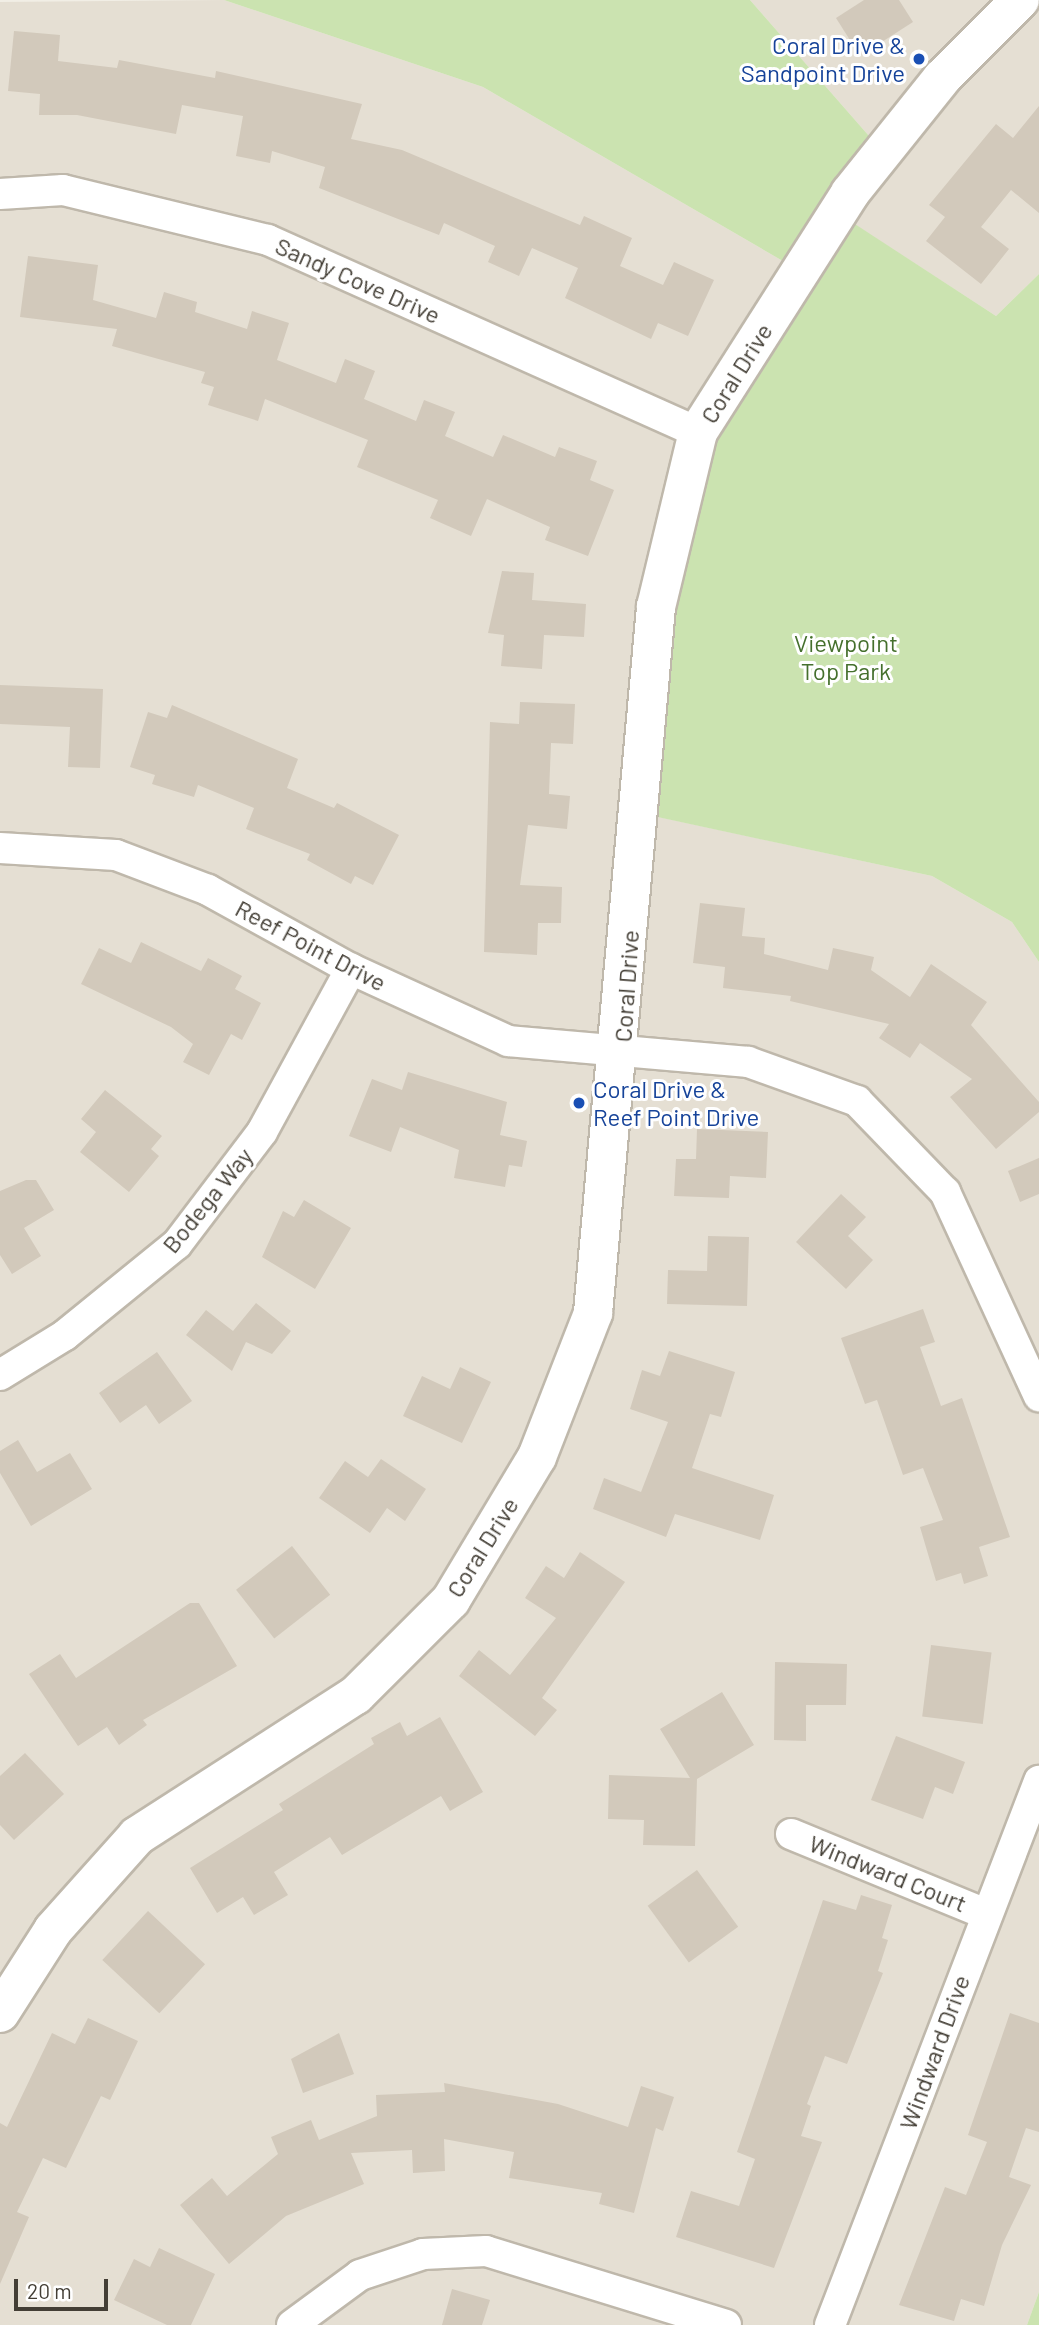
<!DOCTYPE html>
<style>
body{margin:0}
#map{position:relative;width:1039px;height:2325px;overflow:hidden;background:#f1eee5;font-family:Barlow,sans-serif}
div>[style]{position:absolute}
[style*='--x']{left:calc(var(--x)*1px);top:calc(var(--y)*1px);width:calc(var(--w)*1px);rotate:calc(var(--a)*1deg)}
.residential>*{inset:0;background:#e5dfd3}
.green>*{inset:0;background:#cbe3b0}
.building>*{inset:0;background:#d2c9bb;transform-origin:0 0}
.roads{filter:drop-shadow(2px 0 #bfb8ab) drop-shadow(-2px 0 #bfb8ab) drop-shadow(0 2px #bfb8ab) drop-shadow(0 -2px #bfb8ab)}
.minor>*{height:30px;margin:-15px;padding:0 15px;transform-origin:15px;border-radius:15px;background:#fff}
.tertiary>*{height:38px;margin:-19px;padding:0 19px;transform-origin:19px;border-radius:19px;background:#fff}
.dots>*{width:19px;height:19px;translate:-50% -50%;box-sizing:border-box;border:4px solid #fff;border-radius:50%}
span{translate:-50% -50%;white-space:nowrap;text-align:center;line-height:1.15;-webkit-text-stroke:6px #fff;paint-order:stroke}
.transit-label{font-size:24px;color:#164399}
.right{translate:-100% -50%;text-align:right}
.left{translate:0 -50%;text-align:left}
.street-label{font-size:24px;color:#433e35}
.park-label{font-size:24px;color:#45702d}
.scale{position:absolute;left:14px;top:2279px;width:94px;height:32px;box-sizing:border-box;border:4px solid #433e35;border-top:0;padding-left:9px;font-size:21px;line-height:24px;white-space:nowrap;color:#433e35;-webkit-text-stroke:5px #fff;paint-order:stroke}
</style>
<div id="map">
<div class="residential">
<i style="clip-path:polygon(224px 0,483px 87px,800px 271px,640px 813px,932px 876px,1012px 922px,1039px 962px,1039px 2292px,1027px 2325px,0 2325px,0 2px)"></i>
<i style="clip-path:polygon(750px 0,1039px 0,1039px 274px,996px 316px,837px 213px,883px 152px)"></i>
</div>
<div class="green">
<i style="clip-path:polygon(224px 0,750px 0,883px 152px,838px 213px,996px 316px,1039px 274px,1039px 962px,1012px 922px,932px 876px,639px 813px,698px 432px,800px 271px,483px 87px)"></i>
<i style="clip-path:polygon(1039px 2292px,1039px 2325px,1027px 2325px)"></i>
</div>
<div class="building">
<i style="clip-path:polygon(864px 0,899px 0,913px 22px,860px 56px,836px 18px)"></i>
<i style="clip-path:polygon(14px 31px,60px 35px,58px 61px,117px 68px,119px 60px,215px 78px,216px 71px,362px 104px,351px 139px,402px 150px,580px 225px,584px 216px,632px 238px,620px 266px,663px 285px,674px 262px,714px 280px,688px 336px,658px 323px,651px 339px,565px 298px,578px 268px,532px 248px,519px 276px,488px 262px,495px 246px,444px 223px,439px 235px,319px 188px,325px 167px,272px 151px,270px 163px,236px 156px,243px 116px,182px 105px,176px 134px,77px 115px,39px 115px,40px 94px,8px 91px)"></i>
<i style="clip-path:polygon(1039px 106px,1039px 213px,1011px 190px,981px 227px,1009px 249px,981px 284px,926px 241px,945px 217px,929px 205px,996px 124px,1013px 138px)"></i>
<i style="clip-path:polygon(28px 256px,98px 265px,93px 300px,156px 318px,164px 292px,197px 302px,195px 312px,247px 329px,252px 311px,289px 323px,277px 360px,336px 383px,345px 359px,375px 371px,364px 399px,416px 421px,424px 400px,455px 412px,445px 436px,493px 457px,503px 435px,555px 457px,559px 447px,597px 461px,590px 480px,614px 490px,588px 556px,545px 540px,550px 527px,487px 499px,471px 536px,430px 518px,438px 500px,357px 467px,368px 440px,265px 399px,258px 421px,208px 405px,214px 387px,201px 383px,205px 372px,112px 346px,117px 329px,20px 317px)"></i>
<i style="clip-path:polygon(502px 571px,534px 573px,532px 600px,586px 604px,584px 637px,544px 635px,542px 669px,501px 666px,504px 635px,488px 633px)"></i>
<i style="clip-path:polygon(0 685px,103px 689px,100px 768px,68px 767px,70px 727px,0 724px)"></i>
<i style="clip-path:polygon(520px 702px,575px 704px,573px 744px,551px 743px,549px 794px,570px 796px,567px 829px,528px 825px,520px 885px,562px 887px,561px 923px,538px 923px,537px 955px,484px 952px,490px 722px,519px 724px)"></i>
<i style="clip-path:polygon(172px 705px,298px 759px,287px 788px,334px 808px,337px 803px,399px 835px,373px 885px,355px 876px,351px 884px,307px 860px,310px 854px,246px 829px,254px 808px,198px 785px,194px 797px,152px 784px,155px 775px,130px 767px,148px 712px,167px 718px)"></i>
<i style="clip-path:polygon(700px 903px,745px 908px,742px 936px,765px 938px,764px 954px,828px 970px,833px 948px,874px 957px,871px 970px,910px 997px,931px 964px,987px 1002px,971px 1025px,1039px 1102px,1039px 1112px,996px 1149px,950px 1097px,972px 1079px,920px 1043px,910px 1058px,879px 1038px,889px 1024px,790px 1001px,791px 996px,723px 988px,725px 967px,693px 963px)"></i>
<i style="clip-path:polygon(141px 942px,201px 971px,208px 958px,242px 976px,235px 989px,261px 1003px,242px 1040px,231px 1034px,209px 1075px,183px 1062px,193px 1044px,171px 1027px,81px 984px,99px 948px,131px 963px)"></i>
<i style="clip-path:polygon(408px 1072px,507px 1102px,500px 1135px,527px 1141px,522px 1167px,509px 1165px,505px 1187px,454px 1178px,459px 1150px,400px 1127px,391px 1152px,349px 1136px,372px 1079px,402px 1090px)"></i>
<i style="clip-path:polygon(105px 1090px,162px 1136px,151px 1149px,159px 1156px,129px 1192px,80px 1152px,96px 1132px,81px 1119px)"></i>
<i style="clip-path:polygon(697px 1129px,768px 1132px,766px 1178px,730px 1176px,729px 1198px,674px 1196px,676px 1159px,696px 1159px)"></i>
<i style="clip-path:polygon(1039px 1158px,1039px 1194px,1020px 1202px,1008px 1171px)"></i>
<i style="clip-path:polygon(26px 1180px,36px 1180px,54px 1210px,24px 1228px,41px 1256px,12px 1274px,0 1255px,0 1191px)"></i>
<i style="clip-path:polygon(841px 1194px,866px 1217px,848px 1236px,873px 1260px,846px 1289px,796px 1242px)"></i>
<i style="clip-path:polygon(304px 1200px,351px 1228px,315px 1289px,262px 1257px,283px 1211px,294px 1217px)"></i>
<i style="clip-path:polygon(708px 1236px,749px 1237px,747px 1306px,667px 1304px,668px 1270px,707px 1271px)"></i>
<i style="clip-path:polygon(256px 1303px,291px 1331px,272px 1354px,246px 1342px,232px 1371px,186px 1335px,206px 1310px,233px 1331px)"></i>
<i style="clip-path:polygon(923px 1309px,935px 1342px,920px 1347px,941px 1406px,962px 1398px,1010px 1537px,979px 1547px,988px 1576px,964px 1584px,961px 1573px,936px 1581px,920px 1527px,943px 1520px,923px 1468px,903px 1475px,877px 1400px,865px 1404px,841px 1338px)"></i>
<i style="clip-path:polygon(669px 1351px,735px 1372px,721px 1417px,710px 1414px,692px 1468px,774px 1495px,760px 1540px,675px 1514px,666px 1537px,593px 1509px,604px 1478px,641px 1492px,668px 1422px,630px 1409px,642px 1370px,660px 1376px)"></i>
<i style="clip-path:polygon(157px 1352px,192px 1401px,159px 1424px,146px 1405px,120px 1423px,99px 1393px)"></i>
<i style="clip-path:polygon(460px 1367px,491px 1382px,462px 1443px,403px 1416px,422px 1376px,450px 1389px)"></i>
<i style="clip-path:polygon(18px 1440px,37px 1472px,70px 1453px,92px 1489px,31px 1526px,0 1473px,0 1451px)"></i>
<i style="clip-path:polygon(381px 1459px,426px 1489px,405px 1521px,387px 1508px,370px 1533px,319px 1498px,345px 1461px,368px 1477px)"></i>
<i style="left:292px;top:1546px;width:62px;height:71px;rotate:52deg"></i>
<i style="clip-path:polygon(580px 1552px,625px 1582px,542px 1698px,557px 1710px,535px 1736px,459px 1676px,479px 1650px,510px 1675px,556px 1618px,525px 1598px,546px 1566px,564px 1578px)"></i>
<i style="clip-path:polygon(190px 1603px,199px 1603px,237px 1666px,143px 1720px,147px 1725px,119px 1745px,107px 1727px,78px 1746px,29px 1674px,60px 1654px,76px 1678px)"></i>
<i style="left:931px;top:1645px;width:61px;height:72px;rotate:7deg"></i>
<i style="clip-path:polygon(775px 1662px,847px 1664px,846px 1705px,806px 1705px,806px 1741px,774px 1740px)"></i>
<i style="clip-path:polygon(722px 1692px,754px 1745px,697px 1779px,695px 1846px,643px 1845px,644px 1820px,608px 1819px,609px 1775px,690px 1778px,660px 1729px)"></i>
<i style="clip-path:polygon(440px 1717px,483px 1792px,450px 1811px,441px 1796px,342px 1855px,330px 1837px,274px 1872px,288px 1895px,254px 1915px,243px 1897px,217px 1913px,190px 1868px,283px 1810px,279px 1804px,374px 1744px,371px 1738px,400px 1722px,407px 1736px)"></i>
<i style="clip-path:polygon(896px 1736px,965px 1762px,953px 1794px,935px 1787px,923px 1819px,871px 1800px)"></i>
<i style="clip-path:polygon(25px 1753px,64px 1794px,14px 1840px,0 1825px,0 1776px)"></i>
<i style="left:697px;top:1870px;width:70px;height:61px;rotate:54deg"></i>
<i style="clip-path:polygon(861px 1895px,892px 1905px,882px 1938px,888px 1940px,878px 1971px,883px 1973px,847px 2064px,825px 2056px,807px 2104px,811px 2106px,801px 2136px,822px 2142px,774px 2268px,676px 2237px,691px 2191px,739px 2206px,755px 2159px,737px 2152px,823px 1900px,856px 1910px)"></i>
<i style="left:148px;top:1911px;width:78px;height:67px;rotate:43deg"></i>
<i style="clip-path:polygon(1010px 2013px,1039px 2023px,1039px 2132px,1026px 2128px,1009px 2177px,1031px 2185px,1002px 2245px,984px 2306px,961px 2299px,954px 2321px,899px 2305px,945px 2187px,966px 2195px,987px 2142px,968px 2135px)"></i>
<i style="clip-path:polygon(88px 2018px,138px 2041px,110px 2100px,101px 2096px,66px 2168px,43px 2158px,17px 2212px,29px 2217px,0 2284px,0 2123px,7px 2127px,52px 2033px,75px 2044px)"></i>
<i style="clip-path:polygon(339px 2033px,354px 2074px,303px 2093px,291px 2059px)"></i>
<i style="clip-path:polygon(444px 2083px,558px 2104px,628px 2127px,641px 2086px,674px 2097px,663px 2131px,656px 2128px,634px 2213px,599px 2204px,602px 2193px,509px 2178px,514px 2152px,444px 2139px,445px 2171px,413px 2173px,412px 2150px,351px 2153px,364px 2184px,286px 2216px,229px 2264px,180px 2205px,212px 2178px,227px 2196px,278px 2154px,271px 2137px,311px 2120px,319px 2140px,377px 2116px,376px 2095px,445px 2092px)"></i>
<i style="clip-path:polygon(159px 2248px,215px 2274px,191px 2325px,167px 2325px,114px 2300px,134px 2259px,150px 2267px)"></i>
<i style="clip-path:polygon(452px 2289px,490px 2300px,482px 2325px,442px 2325px)"></i>
</div>
<div class="roads">
<div class="minor">
<i style="--x:0;--y:194;--w:63;--a:-3.6"></i>
<i style="--x:63;--y:190;--w:211;--a:13.7"></i>
<i style="--x:268;--y:240;--w:471;--a:24.1"></i>
<i style="--x:0;--y:848;--w:116;--a:3.5"></i>
<i style="--x:116;--y:855;--w:98;--a:20.8"></i>
<i style="--x:208;--y:890;--w:163;--a:28.9"></i>
<i style="--x:351;--y:969;--w:173;--a:24.6"></i>
<i style="--x:508;--y:1041;--w:241;--a:5"></i>
<i style="--x:748;--y:1062;--w:116;--a:19.7"></i>
<i style="--x:857;--y:1101;--w:127;--a:46"></i>
<i style="--x:945;--y:1192;--w:225;--a:65.3"></i>
<i style="--x:0;--y:1375;--w:76;--a:-31.6"></i>
<i style="--x:65;--y:1335;--w:144;--a:-39.1"></i>
<i style="--x:177;--y:1244;--w:141;--a:-52.8"></i>
<i style="--x:262;--y:1132;--w:186;--a:-61.4"></i>
<i style="--x:791;--y:1834;--w:209;--a:22.3"></i>
<i style="--x:292;--y:2325;--w:84;--a:-36.3"></i>
<i style="--x:360;--y:2275;--w:66;--a:-18.4"></i>
<i style="--x:423;--y:2254;--w:63;--a:-2.7"></i>
<i style="--x:486;--y:2251;--w:251;--a:17.1"></i>
<i style="--x:830;--y:2325;--w:583;--a:-68.98"></i>
</div>
<div class="tertiary">
<i style="--x:0;--y:2013;--w:98;--a:-57.4"></i>
<i style="--x:53;--y:1930;--w:126;--a:-48.2"></i>
<i style="--x:137;--y:1836;--w:260;--a:-32.8"></i>
<i style="--x:356;--y:1695;--w:134;--a:-45"></i>
<i style="--x:451;--y:1600;--w:167;--a:-59"></i>
<i style="--x:537;--y:1457;--w:155;--a:-68.7"></i>
<i style="--x:593;--y:1313;--w:709;--a:-84.9"></i>
<i style="--x:656;--y:607;--w:180;--a:-76.5"></i>
<i style="--x:698;--y:432;--w:283;--a:-57.5"></i>
<i style="--x:850;--y:193;--w:147;--a:-51.3"></i>
<i style="--x:942;--y:78;--w:110;--a:-45"></i>
</div>
</div>
<div class="dots">
<i style="left:919px;top:59px;background:#1a4fb4"></i>
<i style="left:579px;top:1103px;background:#1a4fb4"></i>
</div>
<div class="transit-label">
<span class="right" style="left:905px;top:59px">Coral Drive &amp;<br>Sandpoint Drive</span>
<span class="left" style="left:593px;top:1103px">Coral Drive &amp;<br>Reef Point Drive</span>
</div>
<div class="street-label">
<span style="left:358px;top:280px;rotate:24deg">Sandy Cove Drive</span>
<span style="left:736px;top:373px;rotate:-58deg">Coral Drive</span>
<span style="left:311px;top:945px;rotate:28deg">Reef Point Drive</span>
<span style="left:626px;top:986px;rotate:-86deg">Coral Drive</span>
<span style="left:207px;top:1200px;rotate:-51deg">Bodega Way</span>
<span style="left:482px;top:1547px;rotate:-58deg">Coral Drive</span>
<span style="left:888px;top:1873px;rotate:22deg">Windward Court</span>
<span style="left:934px;top:2052px;rotate:-70deg">Windward Drive</span>
</div>
<div class="park-label">
<span style="left:846px;top:657px">Viewpoint<br>Top Park</span>
</div>
<div class="scale">20 m</div>
</div>
